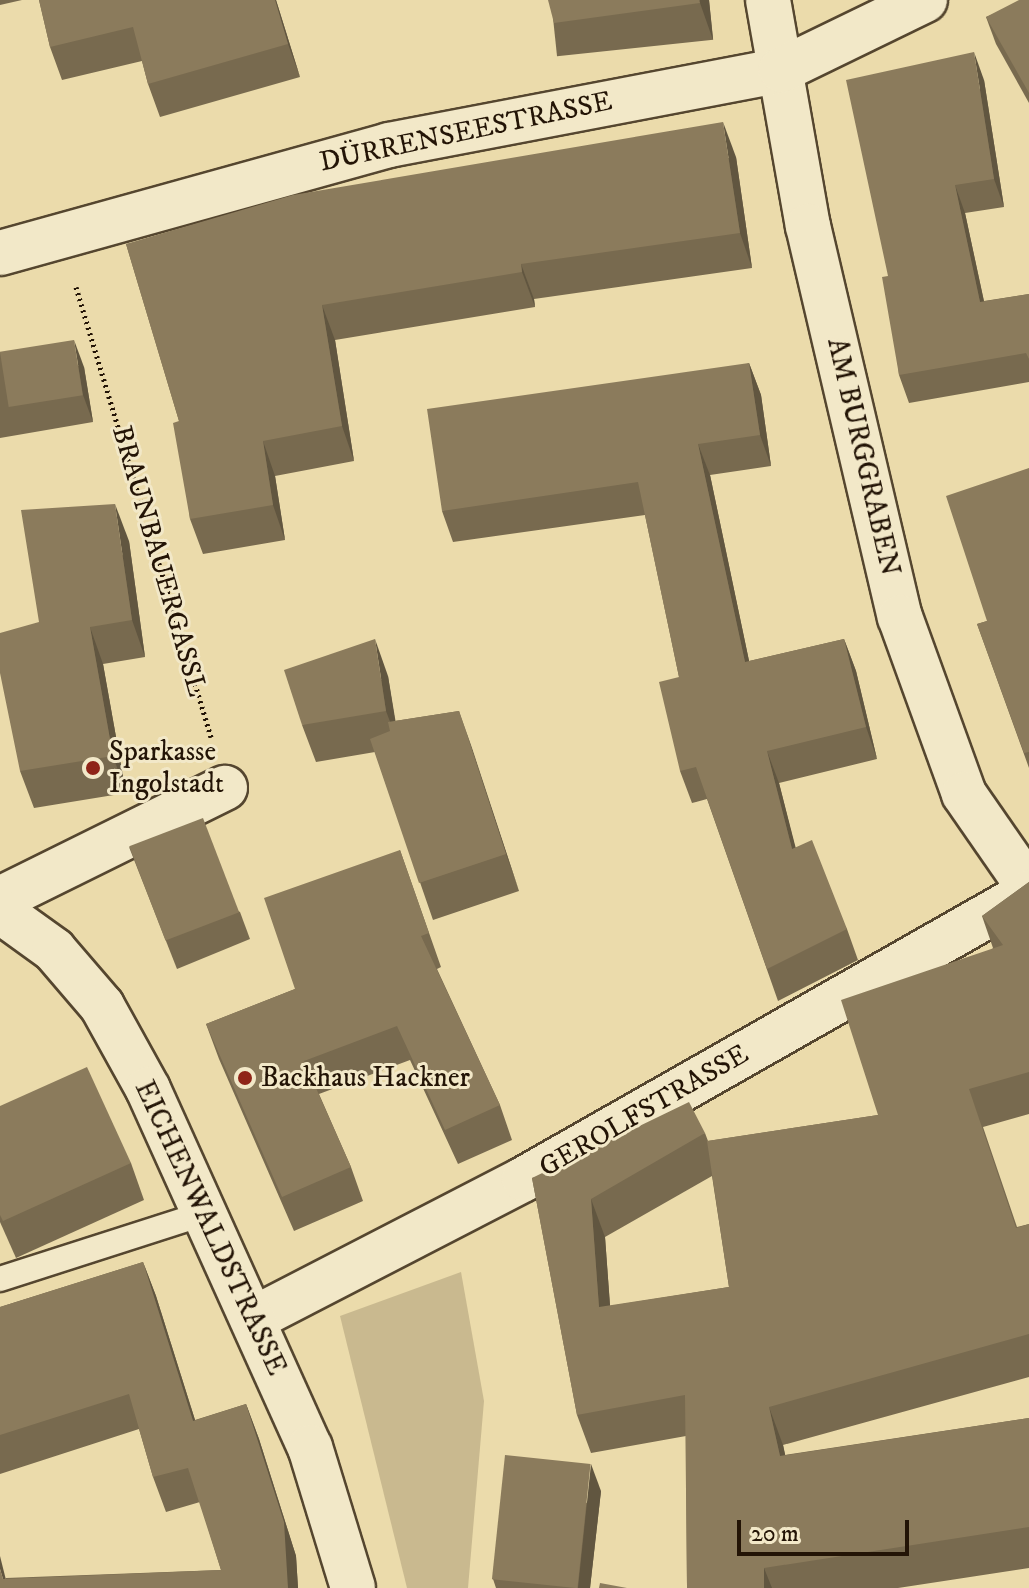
<!DOCTYPE html>
<meta charset="utf-8">
<style>
body{margin:0}
#map{position:relative;width:1029px;height:1588px;overflow:hidden;background:#ebdbab;font-family:"IM FELL DW Pica",serif}
div>[style]{position:absolute}
[style*='--x']{left:calc(var(--x)*1px);top:calc(var(--y)*1px);width:calc(var(--w)*1px);rotate:calc(var(--a)*1deg)}
.green>*{inset:0;background:#c9b98f}
.path>*{height:5px;margin-top:-2.5px;transform-origin:0;background:repeating-linear-gradient(90deg,#231406 0 2px,transparent 0 6px)}
.roads{filter:drop-shadow(2px 0 #55462f) drop-shadow(-2px 0 #55462f) drop-shadow(0 2px #55462f) drop-shadow(0 -2px #55462f)}
.service>*{height:24px;margin:-12px;padding:0 12px;transform-origin:12px;border-radius:12px;background:#f2e8c8}
.minor>*{height:44px;margin:-22px;padding:0 22px;transform-origin:22px;border-radius:22px;background:#f2e8c8}
.tertiary>*{height:44px;margin:-22px;padding:0 22px;transform-origin:22px;border-radius:22px;background:#f2e8c8}
.wall>*{inset:0;background:#786a4f;transform-origin:0 0}
.shaded-wall>*{inset:0;background:#615640}
.building>*{inset:0;background:#8b7b5c;transform-origin:0 0}
.dots>*{width:22px;height:22px;translate:-50% -50%;box-sizing:border-box;border:4px solid #f2e8c8;border-radius:50%}
span{translate:-50% -50%;white-space:nowrap;text-align:center;line-height:1.15;-webkit-text-stroke:6px #f2e8c8;paint-order:stroke}
.street-label{font-size:28px;color:#231406}
.poi-label{font-size:28px;color:#231406}
.left{translate:0 -50%;text-align:left}
.scale{position:absolute;left:737px;top:1520px;width:172px;height:36px;box-sizing:border-box;border:4px solid #231406;border-top:0;padding-left:10px;font-size:24px;line-height:28px;white-space:nowrap;color:#231406;-webkit-text-stroke:6px #f2e8c8;paint-order:stroke}
</style>
<div id="map">
<div class="green">
<i style="clip-path:polygon(461px 1272px,484px 1401px,468px 1588px,407px 1588px,340px 1316px)"></i>
</div>
<div class="path">
<i style="--x:76;--y:287;--w:470;--a:73.3"></i>
</div>
<div class="roads">
<div class="service">
<i style="--x:0;--y:1279;--w:215;--a:-17.8"></i>
</div>
<div class="minor">
<i style="--x:768;--y:0;--w:230;--a:80"></i>
<i style="--x:808;--y:226;--w:402;--a:76.8"></i>
<i style="--x:900;--y:617;--w:188;--a:70.1"></i>
<i style="--x:964;--y:794;--w:114;--a:55.3"></i>
<i style="--x:0;--y:253;--w:404;--a:-15.5"></i>
<i style="--x:389;--y:145;--w:399;--a:-10.8"></i>
<i style="--x:781;--y:70;--w:160;--a:-25.9"></i>
<i style="--x:0;--y:899;--w:251;--a:-26.3"></i>
<i style="--x:253;--y:1319;--w:305;--a:-27.3"></i>
<i style="--x:524;--y:1179;--w:581;--a:-29.61"></i>
</div>
<div class="tertiary">
<i style="--x:0;--y:911;--w:67;--a:35.8"></i>
<i style="--x:54;--y:950;--w:74;--a:49.4"></i>
<i style="--x:102;--y:1006;--w:95;--a:61"></i>
<i style="--x:148;--y:1089;--w:393;--a:65.7"></i>
<i style="--x:310;--y:1447;--w:147;--a:73"></i>
</div>
</div>
<div class="wall">
<i style="clip-path:polygon(0 0,22px 0,0 5px)"></i>
<i style="clip-path:polygon(39px 0,276px 0,300px 77px,160px 117px,148px 84px,142px 61px,62px 80px,50px 47px)"></i>
<i style="left:709px;top:0;width:40px;height:157px;rotate:84deg"></i>
<i style="clip-path:polygon(1029px 0,1029px 103px,996px 44px,986px 17px)"></i>
<i style="clip-path:polygon(984px 80px,1004px 207px,965px 213px,984px 301px,1029px 294px,1029px 382px,909px 403px,899px 375px,888px 276px)"></i>
<i style="clip-path:polygon(736px 157px,752px 268px,534px 299px,535px 307px,335px 340px,354px 461px,275px 476px,285px 540px,203px 554px,190px 519px,179px 421px,126px 244px)"></i>
<i style="clip-path:polygon(0 352px,84px 367px,93px 422px,0 438px)"></i>
<i style="clip-path:polygon(749px 363px,761px 395px,771px 466px,710px 475px,749px 661px,844px 639px,856px 671px,877px 759px,779px 783px,795px 847px,847px 929px,858px 960px,778px 1001px,707px 799px,692px 803px,680px 771px,679px 677px,645px 515px,453px 542px,442px 511px)"></i>
<i style="clip-path:polygon(1029px 468px,1029px 768px,977px 624px,987px 621px)"></i>
<i style="clip-path:polygon(129px 541px,145px 657px,103px 664px,126px 793px,34px 808px,20px 771px)"></i>
<i style="clip-path:polygon(388px 676px,395px 721px,459px 711px,519px 891px,433px 920px,375px 752px,316px 762px,302px 725px)"></i>
<i style="clip-path:polygon(129px 847px,240px 912px,250px 939px,177px 969px)"></i>
<i style="clip-path:polygon(400px 850px,441px 967px,437px 969px,500px 1105px,512px 1140px,458px 1164px,410px 1060px,319px 1094px,351px 1167px,363px 1201px,294px 1231px,219px 1059px,206px 1024px,295px 989px)"></i>
<i style="clip-path:polygon(evenodd,1029px 882px,1029px 1114px,983px 1127px,1017px 1227px,1029px 1224px,1029px 1377px,783px 1445px,785px 1455px,1029px 1418px,1029px 1568px,898px 1588px,687px 1588px,686px 1436px,591px 1453px,577px 1415px,532px 1178px,705px 1133px,708px 1141px,878px 1115px,993px 948px,982px 916px,1029px 882px,712px 1176px,729px 1287px,610px 1306px,605px 1237px,712px 1176px)"></i>
<i style="clip-path:polygon(0 1106px,131px 1163px,144px 1200px,16px 1258px,0 1222px)"></i>
<i style="clip-path:polygon(143px 1262px,156px 1296px,195px 1420px,246px 1404px,259px 1439px,296px 1556px,298px 1588px,0 1588px,6px 1578px,221px 1570px,200px 1502px,166px 1512px,153px 1477px,139px 1429px,0 1474px,0 1307px)"></i>
<i style="clip-path:polygon(601px 1491px,590px 1588px,496px 1588px,493px 1579px)"></i>
</div>
<div class="shaded-wall">
<i style="clip-path:polygon(275px 0,276px 0,300px 77px,288px 44px)"></i>
<i style="clip-path:polygon(699px 0,709px 0,713px 40px,700px 3px)"></i>
<i style="clip-path:polygon(974px 52px,984px 80px,1004px 207px,994px 179px)"></i>
<i style="clip-path:polygon(723px 122px,736px 157px,752px 268px,740px 233px)"></i>
<i style="clip-path:polygon(955px 185px,965px 213px,990px 330px,980px 302px)"></i>
<i style="clip-path:polygon(521px 264px,534px 299px,535px 307px,522px 272px)"></i>
<i style="clip-path:polygon(322px 305px,335px 340px,354px 461px,342px 426px)"></i>
<i style="clip-path:polygon(74px 340px,84px 367px,93px 422px,83px 395px)"></i>
<i style="clip-path:polygon(749px 363px,761px 395px,771px 466px,760px 435px)"></i>
<i style="clip-path:polygon(263px 441px,275px 476px,285px 540px,273px 505px)"></i>
<i style="clip-path:polygon(698px 444px,710px 475px,756px 694px,745px 662px)"></i>
<i style="clip-path:polygon(115px 504px,129px 541px,145px 657px,132px 620px)"></i>
<i style="clip-path:polygon(90px 627px,103px 664px,126px 793px,113px 756px)"></i>
<i style="clip-path:polygon(375px 639px,388px 676px,400px 748px,386px 711px)"></i>
<i style="clip-path:polygon(844px 639px,856px 671px,877px 759px,866px 727px)"></i>
<i style="clip-path:polygon(459px 711px,472px 748px,519px 891px,506px 854px)"></i>
<i style="clip-path:polygon(767px 751px,779px 783px,804px 880px,792px 849px)"></i>
<i style="clip-path:polygon(591px 1199px,605px 1237px,613px 1346px,599px 1307px)"></i>
<i style="clip-path:polygon(143px 1262px,156px 1296px,206px 1455px,193px 1421px)"></i>
<i style="clip-path:polygon(246px 1404px,259px 1439px,296px 1556px,298px 1588px,288px 1588px)"></i>
<i style="clip-path:polygon(769px 1407px,783px 1445px,794px 1495px,780px 1456px)"></i>
<i style="clip-path:polygon(591px 1464px,601px 1491px,590px 1588px,578px 1588px)"></i>
<i style="clip-path:polygon(0 1556px,8px 1588px,3px 1579px,0 1569px)"></i>
<i style="clip-path:polygon(764px 1568px,772px 1588px,764px 1588px)"></i>
</div>
<div class="building">
<i style="clip-path:polygon(39px 0,275px 0,288px 44px,148px 84px,133px 27px,50px 47px)"></i>
<i style="clip-path:polygon(548px 0,699px 0,700px 3px,554px 23px)"></i>
<i style="clip-path:polygon(1019px 0,1029px 0,1029px 93px,986px 17px)"></i>
<i style="clip-path:polygon(974px 52px,994px 179px,955px 185px,980px 302px,1029px 294px,1029px 359px,1026px 353px,899px 375px,882px 277px,888px 276px,846px 80px)"></i>
<i style="clip-path:polygon(723px 122px,740px 233px,521px 264px,522px 272px,322px 305px,342px 426px,263px 441px,273px 505px,190px 519px,173px 423px,179px 421px,126px 244px,293px 195px)"></i>
<i style="left:74px;top:340px;width:56px;height:75px;rotate:81deg"></i>
<i style="clip-path:polygon(749px 363px,760px 435px,698px 444px,745px 662px,844px 639px,866px 727px,767px 751px,792px 849px,812px 840px,847px 929px,767px 969px,696px 767px,680px 771px,659px 682px,679px 677px,638px 482px,442px 511px,427px 409px)"></i>
<i style="clip-path:polygon(1029px 468px,1029px 752px,1024px 753px,977px 624px,987px 621px,946px 496px)"></i>
<i style="clip-path:polygon(115px 504px,132px 620px,90px 627px,113px 756px,20px 771px,0 673px,0 633px,39px 622px,21px 510px)"></i>
<i style="clip-path:polygon(375px 639px,386px 711px,302px 725px,284px 670px)"></i>
<i style="clip-path:polygon(459px 711px,506px 854px,419px 883px,370px 739px,390px 731px,388px 722px)"></i>
<i style="left:203px;top:818px;width:101px;height:79px;rotate:69deg"></i>
<i style="clip-path:polygon(400px 850px,429px 933px,421px 936px,500px 1105px,445px 1130px,397px 1026px,304px 1061px,351px 1167px,282px 1197px,206px 1024px,295px 989px,264px 898px)"></i>
<i style="clip-path:polygon(1029px 882px,1029px 1072px,969px 1089px,1016px 1228px,1029px 1224px,1029px 1334px,769px 1407px,780px 1456px,1029px 1418px,1029px 1527px,764px 1568px,764px 1588px,687px 1588px,685px 1395px,577px 1415px,532px 1178px,689px 1102px,705px 1133px,591px 1199px,599px 1307px,729px 1287px,707px 1141px,878px 1115px,841px 1000px,1003px 945px,982px 916px)"></i>
<i style="clip-path:polygon(87px 1067px,131px 1163px,3px 1221px,0 1215px,0 1106px)"></i>
<i style="clip-path:polygon(143px 1262px,193px 1421px,246px 1404px,284px 1522px,288px 1588px,0 1588px,0 1569px,3px 1579px,221px 1570px,188px 1468px,153px 1477px,129px 1394px,0 1435px,0 1307px)"></i>
<i style="left:505px;top:1455px;width:86px;height:125px;rotate:6deg"></i>
<i style="clip-path:polygon(600px 1583px,627px 1588px,599px 1588px)"></i>
</div>
<div class="dots">
<i style="left:93px;top:768px;background:#8f2418"></i>
<i style="left:245px;top:1078px;background:#8f2418"></i>
</div>
<div class="street-label">
<span style="left:466px;top:132px;rotate:-12deg">DÜRRENSEESTRASSE</span>
<span style="left:863px;top:457px;rotate:77deg">AM BURGGRABEN</span>
<span style="left:159px;top:561px;rotate:74deg">BRAUNBAUERGASSL</span>
<span style="left:644px;top:1111px;rotate:-30deg">GEROLFSTRASSE</span>
<span style="left:210px;top:1228px;rotate:65deg">EICHENWALDSTRASSE</span>
</div>
<div class="poi-label">
<span class="left" style="left:109px;top:768px">Sparkasse<br>Ingolstadt</span>
<span class="left" style="left:261px;top:1078px">Backhaus Hackner</span>
</div>
<div class="scale">20 m</div>
</div>
